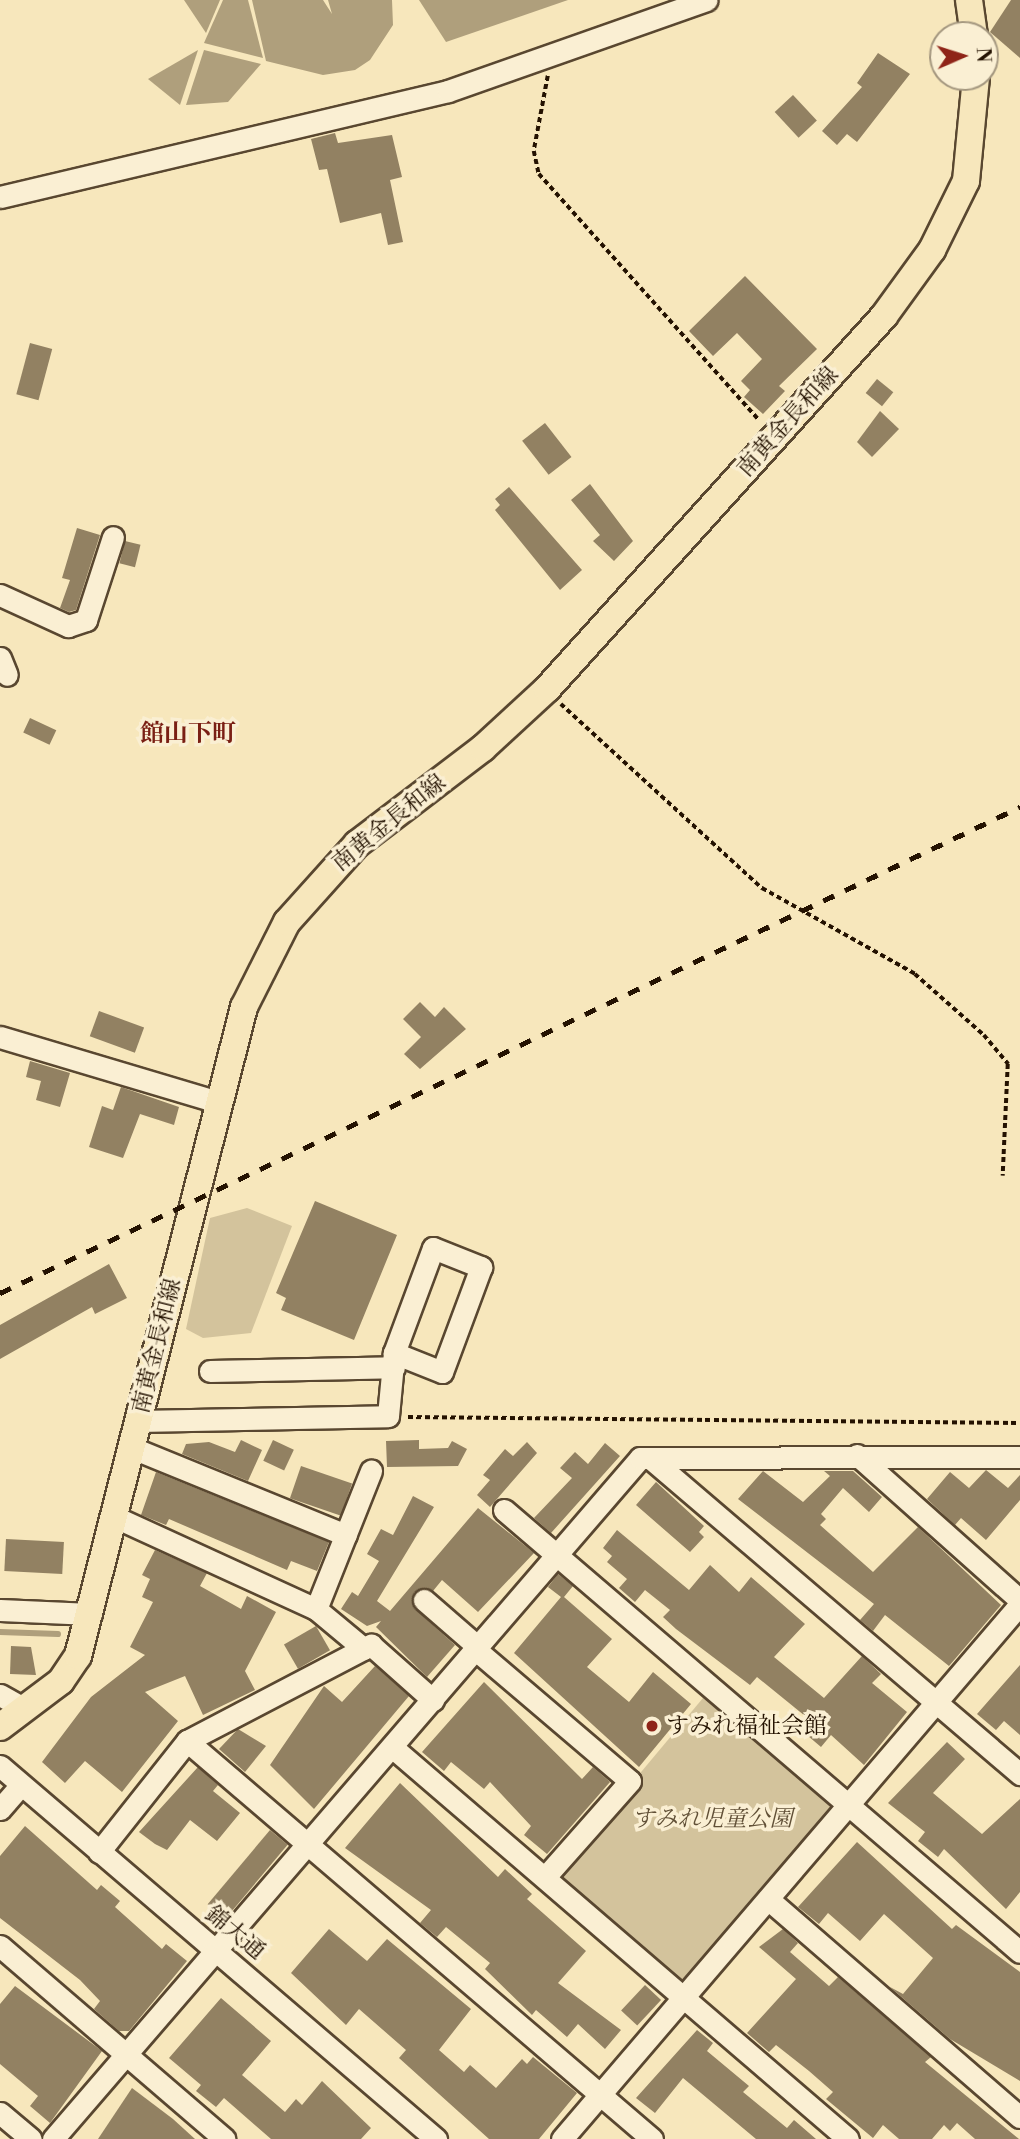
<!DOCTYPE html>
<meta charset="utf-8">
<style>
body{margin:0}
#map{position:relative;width:1020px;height:2139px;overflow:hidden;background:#f7e7bc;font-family:"Libre Bodoni","Noto Serif JP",serif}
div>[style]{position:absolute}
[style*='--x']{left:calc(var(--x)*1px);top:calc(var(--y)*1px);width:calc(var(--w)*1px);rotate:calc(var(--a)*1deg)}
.green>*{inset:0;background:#d3c39c}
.water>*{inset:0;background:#af9f7c}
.stream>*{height:6px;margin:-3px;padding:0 3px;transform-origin:3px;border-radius:3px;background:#af9f7c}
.building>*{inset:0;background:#928162;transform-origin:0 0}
.path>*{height:3.5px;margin-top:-1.75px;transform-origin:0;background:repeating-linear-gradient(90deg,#241201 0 5px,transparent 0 8.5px)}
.roads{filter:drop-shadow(2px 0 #594730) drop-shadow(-2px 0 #594730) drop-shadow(0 2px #594730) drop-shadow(0 -2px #594730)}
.minor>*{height:21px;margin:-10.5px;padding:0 10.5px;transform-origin:10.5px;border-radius:10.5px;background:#faefd3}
.major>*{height:26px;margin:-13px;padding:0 13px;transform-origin:13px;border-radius:13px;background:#f7e7bc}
.rail>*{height:5px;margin-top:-2.5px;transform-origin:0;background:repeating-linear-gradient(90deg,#241201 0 12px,transparent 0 24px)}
.dots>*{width:19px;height:19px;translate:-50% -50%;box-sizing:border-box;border:4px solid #faefd3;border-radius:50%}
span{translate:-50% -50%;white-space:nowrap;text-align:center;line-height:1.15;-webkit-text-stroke:7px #faefd3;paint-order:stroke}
.street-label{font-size:23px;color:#241201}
.poi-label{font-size:23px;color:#241201}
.left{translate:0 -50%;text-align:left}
.park-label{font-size:23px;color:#615037;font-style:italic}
.neighbourhood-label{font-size:24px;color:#7a1f14;font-weight:700}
.north{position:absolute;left:929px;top:21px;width:70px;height:70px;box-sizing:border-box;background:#faefd3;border:2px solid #a4977f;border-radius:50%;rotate:87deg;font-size:19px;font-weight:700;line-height:28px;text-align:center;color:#241201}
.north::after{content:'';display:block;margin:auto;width:24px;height:32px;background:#8f2418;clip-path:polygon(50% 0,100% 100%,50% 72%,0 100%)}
</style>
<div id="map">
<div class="green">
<i style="clip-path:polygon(247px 1208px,292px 1226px,251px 1333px,203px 1338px,186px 1329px,210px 1218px)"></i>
<i style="clip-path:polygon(708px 1692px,832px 1797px,835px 1809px,677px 1986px,555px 1875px)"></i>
</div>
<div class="water">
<i style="clip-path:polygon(184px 0,220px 0,206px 33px)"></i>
<i style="clip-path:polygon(223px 0,248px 0,263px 58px,204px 43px)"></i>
<i style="clip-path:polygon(252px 0,323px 0,332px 14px,328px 0,392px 0,393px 25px,370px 60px,355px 70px,323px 75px,266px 61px)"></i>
<i style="clip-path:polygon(419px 0,568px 0,446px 42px)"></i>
<i style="clip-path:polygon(198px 50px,180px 105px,148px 79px)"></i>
<i style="clip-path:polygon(204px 50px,261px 64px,228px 102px,186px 105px)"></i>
</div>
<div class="stream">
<i style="--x:0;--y:1632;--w:58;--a:2"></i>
</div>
<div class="building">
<i style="clip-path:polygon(1011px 0,1020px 0,1020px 58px,990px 32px)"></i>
<i style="clip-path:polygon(878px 53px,910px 74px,857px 142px,847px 134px,837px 145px,822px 131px,862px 87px,857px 83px)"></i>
<i style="left:793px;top:95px;width:35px;height:25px;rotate:47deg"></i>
<i style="clip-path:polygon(335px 133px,338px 143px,392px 135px,402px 177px,390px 180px,403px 242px,388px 245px,381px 213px,340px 223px,327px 169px,319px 170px,311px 139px)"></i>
<i style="clip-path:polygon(745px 276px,817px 349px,779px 386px,785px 391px,763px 414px,744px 397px,750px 390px,741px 381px,762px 359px,737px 333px,713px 356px,689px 331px)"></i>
<i style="left:30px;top:343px;width:23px;height:53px;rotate:15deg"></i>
<i style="left:877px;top:379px;width:21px;height:18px;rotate:39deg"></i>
<i style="clip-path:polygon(880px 411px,899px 429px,872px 457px,857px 442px)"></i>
<i style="left:545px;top:423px;width:43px;height:29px;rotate:52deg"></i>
<i style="clip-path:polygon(590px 484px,633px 541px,614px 561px,593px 541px,600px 535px,571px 500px)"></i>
<i style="clip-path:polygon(509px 487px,582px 570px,560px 590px,495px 510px,500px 505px,495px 499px)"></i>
<i style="clip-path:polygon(77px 528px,100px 535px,76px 610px,69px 612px,60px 608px,70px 580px,62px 578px)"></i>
<i style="left:125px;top:541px;width:16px;height:23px;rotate:14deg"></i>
<i style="left:30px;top:718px;width:29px;height:16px;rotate:25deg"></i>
<i style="clip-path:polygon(420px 1002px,435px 1017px,444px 1007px,466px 1029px,420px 1069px,404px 1054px,421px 1037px,403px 1019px)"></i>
<i style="left:99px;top:1011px;width:48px;height:27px;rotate:20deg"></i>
<i style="clip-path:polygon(30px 1061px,70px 1073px,60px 1107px,36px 1100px,41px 1081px,26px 1077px)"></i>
<i style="clip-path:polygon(121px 1087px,179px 1107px,174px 1125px,140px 1114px,123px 1158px,89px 1147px,102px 1106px,113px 1110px)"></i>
<i style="clip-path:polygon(315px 1201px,397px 1235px,354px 1340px,281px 1310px,286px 1298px,276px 1293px)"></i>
<i style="clip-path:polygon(109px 1264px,127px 1298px,95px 1314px,92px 1307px,0 1359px,0 1325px)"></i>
<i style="clip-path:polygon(241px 1440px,262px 1450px,248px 1481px,182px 1454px,186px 1444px,209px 1442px,235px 1452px)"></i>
<i style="left:273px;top:1440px;width:23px;height:23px;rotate:25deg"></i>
<i style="clip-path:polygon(419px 1440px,419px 1449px,448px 1448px,452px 1441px,467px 1449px,458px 1466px,387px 1467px,386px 1441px)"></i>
<i style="clip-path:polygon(527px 1442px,537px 1453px,490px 1507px,477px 1495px,490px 1480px,483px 1475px,505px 1449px,513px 1456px)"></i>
<i style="clip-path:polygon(605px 1443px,620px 1456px,551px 1533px,534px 1518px,572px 1478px,560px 1468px,575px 1452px,588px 1464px)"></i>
<i style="left:301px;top:1466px;width:54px;height:34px;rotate:19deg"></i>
<i style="clip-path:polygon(986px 1470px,1008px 1488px,1020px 1475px,1020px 1500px,986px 1540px,961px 1518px,955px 1525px,927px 1499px,950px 1472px,969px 1488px)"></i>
<i style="clip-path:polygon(763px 1471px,803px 1502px,830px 1476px,824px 1471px,853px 1471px,882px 1497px,869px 1512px,843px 1488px,821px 1514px,826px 1519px,820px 1525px,873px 1572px,918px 1527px,1001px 1605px,949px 1666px,885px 1615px,873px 1631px,860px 1620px,874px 1604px,738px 1499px)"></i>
<i style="clip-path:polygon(156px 1472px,329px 1542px,317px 1571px,291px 1561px,287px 1570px,169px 1519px,166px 1525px,141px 1515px)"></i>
<i style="clip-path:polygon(656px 1482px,704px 1526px,699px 1532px,704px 1537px,690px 1552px,636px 1505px)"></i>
<i style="clip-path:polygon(413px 1496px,434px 1507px,377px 1601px,390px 1611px,478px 1508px,534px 1553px,478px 1612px,442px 1580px,433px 1591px,414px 1592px,415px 1609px,455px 1645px,427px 1677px,376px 1627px,381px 1621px,367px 1626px,341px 1609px,352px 1592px,358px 1596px,379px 1561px,367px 1554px,381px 1529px,393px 1535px)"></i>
<i style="clip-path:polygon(617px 1530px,689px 1590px,710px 1565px,739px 1592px,751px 1577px,805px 1624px,774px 1657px,824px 1698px,862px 1656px,881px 1674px,872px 1683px,907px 1712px,864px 1765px,831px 1735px,821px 1747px,801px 1730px,810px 1720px,757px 1677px,750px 1685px,676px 1629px,663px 1617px,670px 1610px,645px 1590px,635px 1602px,619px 1588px,627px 1579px,607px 1562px,612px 1556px,603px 1548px)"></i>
<i style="left:6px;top:1539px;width:58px;height:32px;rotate:3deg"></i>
<i style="clip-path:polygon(155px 1550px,207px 1573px,200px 1586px,241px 1609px,247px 1596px,276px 1612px,245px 1671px,255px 1690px,203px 1715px,185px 1676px,145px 1692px,178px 1721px,122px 1792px,85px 1761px,65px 1783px,42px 1762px,91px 1697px,145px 1655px,130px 1647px,153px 1602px,142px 1597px,150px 1579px,142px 1575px)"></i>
<i style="clip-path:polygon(558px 1574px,573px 1586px,564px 1597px,612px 1639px,587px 1667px,629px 1702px,653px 1672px,691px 1704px,639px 1767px,514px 1653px,561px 1597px,548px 1587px)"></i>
<i style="left:316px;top:1626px;width:28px;height:37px;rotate:60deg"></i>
<i style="clip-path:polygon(11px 1646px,31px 1647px,36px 1675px,10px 1674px)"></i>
<i style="clip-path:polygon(1020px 1665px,1020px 1735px,1004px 1721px,996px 1730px,977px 1714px)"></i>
<i style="clip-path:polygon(375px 1666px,409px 1696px,314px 1809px,270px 1765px,324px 1686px,342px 1702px)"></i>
<i style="clip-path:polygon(484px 1682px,582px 1779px,593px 1767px,610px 1782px,547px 1854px,524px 1835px,531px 1826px,490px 1782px,484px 1789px,451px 1762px,444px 1771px,422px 1752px)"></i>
<i style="clip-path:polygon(238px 1729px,266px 1746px,245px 1772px,219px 1749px)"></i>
<i style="clip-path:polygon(947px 1742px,965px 1759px,933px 1793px,982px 1834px,1020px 1799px,1020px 1892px,1006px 1909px,944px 1849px,938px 1857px,918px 1841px,925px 1832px,888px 1803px)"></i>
<i style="clip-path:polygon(198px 1767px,218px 1785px,213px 1791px,240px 1813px,217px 1841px,190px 1820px,167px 1850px,155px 1844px,139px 1832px)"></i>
<i style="clip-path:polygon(400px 1783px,498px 1877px,505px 1869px,532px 1894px,527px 1899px,586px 1951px,558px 1983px,621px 2030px,605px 2049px,578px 2024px,567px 2037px,536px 2010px,532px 2015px,485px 1969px,490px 1963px,446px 1927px,437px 1937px,420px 1923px,431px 1910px,345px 1848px)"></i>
<i style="clip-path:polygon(25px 1826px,97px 1890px,101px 1885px,120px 1901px,115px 1907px,162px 1949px,166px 1944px,187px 1961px,129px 2031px,119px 2031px,94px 2009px,100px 2001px,80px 1980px,0 1918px,0 1856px)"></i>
<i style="left:270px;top:1830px;width:23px;height:97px;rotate:40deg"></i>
<i style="clip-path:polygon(857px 1842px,952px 1929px,956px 1925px,1020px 1972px,1020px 2081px,950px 2039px,890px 1987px,903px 1994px,933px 1958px,884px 1914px,860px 1941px,828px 1913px,819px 1924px,798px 1907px)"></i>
<i style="clip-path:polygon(329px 1929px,367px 1961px,387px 1939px,471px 2009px,439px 2050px,464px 2072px,470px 2065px,496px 2088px,522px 2059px,527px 2064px,533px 2057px,577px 2093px,539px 2139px,489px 2139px,399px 2058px,406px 2050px,359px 2009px,346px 2025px,291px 1973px)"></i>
<i style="clip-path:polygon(783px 1929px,798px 1943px,790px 1952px,829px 1986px,838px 1977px,931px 2057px,925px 2062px,1019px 2139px,975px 2139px,957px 2123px,950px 2131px,944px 2125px,932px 2139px,899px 2139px,883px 2125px,873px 2138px,826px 2099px,833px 2092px,809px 2071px,776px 2045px,769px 2052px,747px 2033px,796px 1979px,759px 1947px)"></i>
<i style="left:645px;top:1985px;width:22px;height:35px;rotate:43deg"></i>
<i style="clip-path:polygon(15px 1986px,102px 2051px,50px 2123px,30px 2106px,38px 2096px,0 2064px,0 2004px)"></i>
<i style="clip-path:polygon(221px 1998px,271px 2041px,242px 2075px,285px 2112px,296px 2099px,302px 2105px,322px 2081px,371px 2128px,361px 2139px,271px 2139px,224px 2098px,216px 2107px,196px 2091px,201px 2085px,169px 2058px)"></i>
<i style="clip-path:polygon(697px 2030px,713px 2043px,707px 2051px,749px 2086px,743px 2092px,787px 2128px,794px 2120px,816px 2139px,756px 2139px,683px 2078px,655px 2113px,636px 2098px)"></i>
<i style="clip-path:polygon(132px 2088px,173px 2119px,195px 2139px,98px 2139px)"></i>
</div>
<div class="path">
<i style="--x:548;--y:76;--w:76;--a:100.6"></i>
<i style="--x:534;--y:151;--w:24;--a:78"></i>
<i style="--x:539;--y:174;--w:330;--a:48.2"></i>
<i style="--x:561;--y:704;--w:273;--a:42.5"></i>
<i style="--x:762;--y:888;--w:176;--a:29.3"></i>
<i style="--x:915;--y:974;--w:92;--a:41.5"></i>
<i style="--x:984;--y:1035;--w:38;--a:50"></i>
<i style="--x:1008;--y:1064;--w:112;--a:92.6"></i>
<i style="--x:408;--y:1417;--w:612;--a:0.56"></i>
</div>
<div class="roads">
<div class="minor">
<i style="--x:0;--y:197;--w:460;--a:-13.3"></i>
<i style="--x:448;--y:91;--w:274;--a:-19.4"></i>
<i style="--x:0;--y:595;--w:75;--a:24.5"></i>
<i style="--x:68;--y:626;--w:19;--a:-18"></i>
<i style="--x:86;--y:620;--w:87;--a:-72"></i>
<i style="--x:0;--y:658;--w:18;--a:68"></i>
<i style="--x:0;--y:1037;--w:227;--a:16.6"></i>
<i style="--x:433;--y:1248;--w:52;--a:21.6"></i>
<i style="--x:481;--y:1267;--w:112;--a:110.4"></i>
<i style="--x:442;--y:1372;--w:52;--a:-158.4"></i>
<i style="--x:394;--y:1353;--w:112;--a:-69.6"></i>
<i style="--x:210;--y:1371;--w:184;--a:-1.2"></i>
<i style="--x:138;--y:1421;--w:250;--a:-1.1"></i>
<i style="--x:388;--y:1416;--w:63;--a:-84.6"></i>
<i style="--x:130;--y:1447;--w:233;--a:22.2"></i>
<i style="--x:857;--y:1455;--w:218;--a:41.7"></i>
<i style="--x:650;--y:1458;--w:487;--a:40.5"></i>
<i style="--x:504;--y:1510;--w:679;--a:40.58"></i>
<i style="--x:115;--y:1517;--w:221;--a:24.6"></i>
<i style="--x:316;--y:1609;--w:62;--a:39.8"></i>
<i style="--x:424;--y:1600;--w:72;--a:41"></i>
<i style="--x:316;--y:1609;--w:149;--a:-68.3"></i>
<i style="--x:0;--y:1610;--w:91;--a:2.5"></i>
<i style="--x:476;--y:1650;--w:202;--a:40.4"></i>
<i style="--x:630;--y:1781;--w:128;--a:131.5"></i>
<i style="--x:0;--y:1695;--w:29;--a:29"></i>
<i style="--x:187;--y:1741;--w:612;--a:40.56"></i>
<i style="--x:392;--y:1747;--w:601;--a:40.68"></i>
<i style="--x:0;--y:1766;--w:574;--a:40.55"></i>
<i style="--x:0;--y:1809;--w:32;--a:-49"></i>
<i style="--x:99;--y:1852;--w:142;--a:-51.6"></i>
<i style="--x:187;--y:1741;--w:208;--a:-27.6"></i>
<i style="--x:371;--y:1645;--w:83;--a:41.6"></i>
<i style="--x:768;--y:1899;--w:333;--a:40.9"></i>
<i style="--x:0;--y:1946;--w:296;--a:40.7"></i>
<i style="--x:0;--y:2113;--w:40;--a:40"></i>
<i style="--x:53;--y:2139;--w:899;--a:-49.24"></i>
<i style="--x:640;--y:1458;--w:380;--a:-0.2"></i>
<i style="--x:562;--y:2139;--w:704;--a:-49.43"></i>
</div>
<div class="major">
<i style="--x:969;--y:0;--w:35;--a:82"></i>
<i style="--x:0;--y:1727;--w:76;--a:-37"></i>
<i style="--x:61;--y:1681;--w:30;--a:-56"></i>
<i style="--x:78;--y:1656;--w:670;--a:-75.65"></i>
<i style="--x:244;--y:1007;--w:95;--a:-63.2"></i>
<i style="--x:287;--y:922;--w:105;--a:-48.1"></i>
<i style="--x:357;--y:844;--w:158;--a:-37.3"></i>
<i style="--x:483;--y:748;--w:87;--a:-42.7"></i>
<i style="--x:547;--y:689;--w:503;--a:-47.9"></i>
<i style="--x:884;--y:316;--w:82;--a:-54"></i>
<i style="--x:932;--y:250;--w:77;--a:-63.8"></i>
<i style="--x:966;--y:181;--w:104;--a:-84.5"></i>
</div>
</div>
<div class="rail">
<i style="--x:0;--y:1293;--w:1130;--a:-25.48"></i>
</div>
<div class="dots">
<i style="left:652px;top:1726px;background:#8f2418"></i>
</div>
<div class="street-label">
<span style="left:788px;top:422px;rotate:-48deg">南黄金長和線</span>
<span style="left:389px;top:823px;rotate:-39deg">南黄金長和線</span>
<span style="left:157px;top:1346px;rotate:-76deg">南黄金長和線</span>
<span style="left:235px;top:1933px;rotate:40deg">錦大通</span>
</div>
<div class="poi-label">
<span class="left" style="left:666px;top:1726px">すみれ福祉会館</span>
</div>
<div class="park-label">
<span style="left:712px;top:1819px">すみれ児童公園</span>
</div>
<div class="neighbourhood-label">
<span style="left:188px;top:735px">館山下町</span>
</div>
<div class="north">N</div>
</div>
